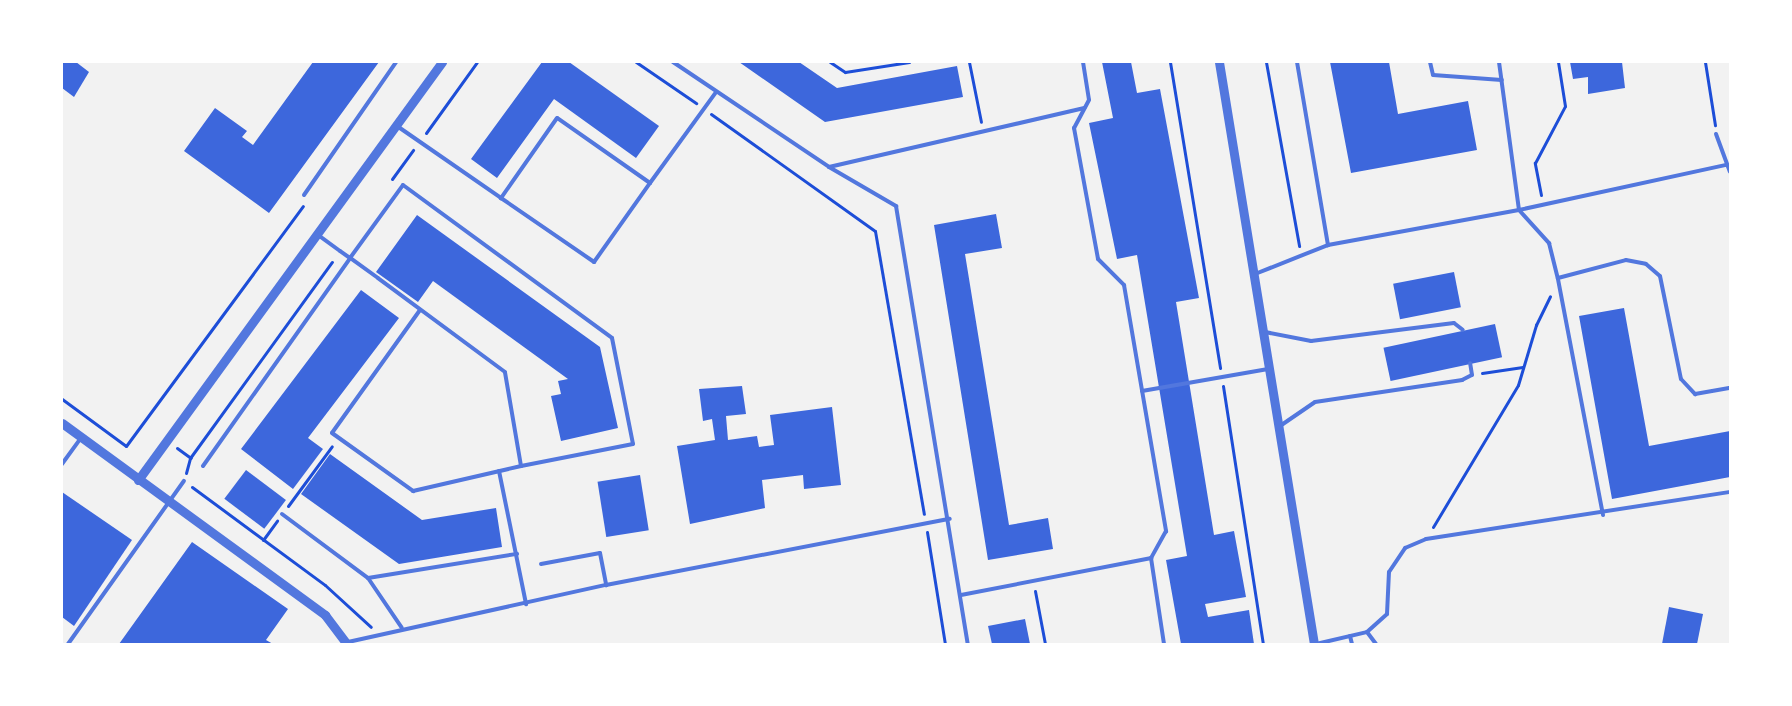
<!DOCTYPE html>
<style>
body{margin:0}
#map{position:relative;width:1792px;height:706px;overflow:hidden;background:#f2f2f2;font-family:"PT Sans Narrow",sans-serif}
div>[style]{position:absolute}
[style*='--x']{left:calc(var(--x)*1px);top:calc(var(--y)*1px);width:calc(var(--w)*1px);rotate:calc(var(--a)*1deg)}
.building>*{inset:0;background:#3d67dc;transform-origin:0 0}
.path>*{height:3px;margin:-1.5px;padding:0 1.5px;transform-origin:1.5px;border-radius:1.5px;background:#1d4ed8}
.service>*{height:4px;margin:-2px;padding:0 2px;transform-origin:2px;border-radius:2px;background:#5277de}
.tertiary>*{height:9px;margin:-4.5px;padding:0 4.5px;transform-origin:4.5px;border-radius:4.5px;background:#5277de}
span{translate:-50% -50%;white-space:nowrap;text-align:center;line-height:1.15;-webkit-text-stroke:6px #fff;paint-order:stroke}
.frame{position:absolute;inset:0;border:63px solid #fff;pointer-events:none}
</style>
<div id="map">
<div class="building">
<i style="clip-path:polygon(62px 62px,76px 62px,89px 72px,74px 97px,62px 88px)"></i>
<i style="clip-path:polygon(313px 62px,379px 62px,269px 213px,184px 151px,215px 108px,247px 131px,242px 137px,253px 145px)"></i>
<i style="clip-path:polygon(542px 62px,569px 62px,659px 126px,636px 158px,554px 99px,497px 178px,471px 159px)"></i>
<i style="clip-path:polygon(739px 62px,799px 62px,837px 88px,957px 66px,963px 97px,825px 122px)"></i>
<i style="clip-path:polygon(1102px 62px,1131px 62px,1137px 93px,1160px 89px,1199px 298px,1176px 302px,1214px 535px,1234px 531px,1246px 597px,1205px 604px,1208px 617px,1249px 610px,1254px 644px,1181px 644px,1166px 560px,1187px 556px,1137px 255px,1117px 259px,1089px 123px,1113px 118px)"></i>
<i style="clip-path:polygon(1330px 62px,1389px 62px,1398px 114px,1468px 101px,1477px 150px,1351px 173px)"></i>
<i style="clip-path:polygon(1570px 62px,1622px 62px,1625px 88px,1588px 94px,1588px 77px,1573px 79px)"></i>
<i style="clip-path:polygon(996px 214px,1002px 248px,965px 254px,1009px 525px,1048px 518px,1053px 549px,988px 560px,934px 225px)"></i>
<i style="clip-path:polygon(417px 215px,600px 347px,618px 428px,561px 441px,551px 396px,561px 394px,558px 381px,568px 379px,433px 281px,418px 302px,376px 272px)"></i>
<i style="left:1454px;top:272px;width:36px;height:62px;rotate:79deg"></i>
<i style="clip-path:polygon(361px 290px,399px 318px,308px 438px,323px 449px,293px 489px,241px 449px)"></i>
<i style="clip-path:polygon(1624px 308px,1649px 446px,1730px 431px,1730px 477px,1612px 499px,1579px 316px)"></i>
<i style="left:1495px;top:324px;width:34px;height:114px;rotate:78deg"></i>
<i style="clip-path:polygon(742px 386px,746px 414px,726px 416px,728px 440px,757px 436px,759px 447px,774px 445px,770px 415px,832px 407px,841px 485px,804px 489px,803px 475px,762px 480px,765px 508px,690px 524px,677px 446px,715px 440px,712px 419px,703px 421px,699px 389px)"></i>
<i style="clip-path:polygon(330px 454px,422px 520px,496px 508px,502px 547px,399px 564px,301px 494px)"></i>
<i style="left:246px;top:470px;width:50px;height:36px;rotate:37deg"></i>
<i style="left:640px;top:475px;width:56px;height:43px;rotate:81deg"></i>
<i style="clip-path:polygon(62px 492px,132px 540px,74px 626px,62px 617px)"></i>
<i style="clip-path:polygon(192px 542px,288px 609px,266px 640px,273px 644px,119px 644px)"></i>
<i style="clip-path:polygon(1669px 607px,1703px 614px,1697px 644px,1662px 644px)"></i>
<i style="clip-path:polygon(1025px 619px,1030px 644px,992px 644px,988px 626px)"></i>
</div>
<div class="path">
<i style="--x:636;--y:62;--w:73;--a:34.3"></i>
<i style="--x:830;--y:62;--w:18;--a:34"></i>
<i style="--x:845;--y:72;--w:65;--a:-8.9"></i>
<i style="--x:969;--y:62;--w:61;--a:78.7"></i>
<i style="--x:1170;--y:62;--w:310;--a:80.7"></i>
<i style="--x:1266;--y:62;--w:187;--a:79.8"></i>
<i style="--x:1705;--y:62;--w:64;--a:81"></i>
<i style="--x:711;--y:114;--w:201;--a:35.5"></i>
<i style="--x:875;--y:231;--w:287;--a:80.2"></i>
<i style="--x:426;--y:133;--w:87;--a:-54.3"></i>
<i style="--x:392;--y:179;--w:36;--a:-54"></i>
<i style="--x:1541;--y:195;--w:33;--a:-101"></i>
<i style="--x:1535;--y:163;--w:64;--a:-62.2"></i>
<i style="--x:1565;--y:106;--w:45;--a:-99"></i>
<i style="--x:1482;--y:373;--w:41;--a:-8.3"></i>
<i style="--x:1223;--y:386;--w:261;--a:81.2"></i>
<i style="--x:62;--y:399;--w:79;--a:36.3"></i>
<i style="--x:126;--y:446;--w:298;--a:-53.6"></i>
<i style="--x:177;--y:448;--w:17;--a:36"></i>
<i style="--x:186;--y:473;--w:16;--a:-75"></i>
<i style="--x:190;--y:458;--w:242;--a:-54.1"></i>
<i style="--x:192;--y:487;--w:165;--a:36.4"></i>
<i style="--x:325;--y:585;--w:62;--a:42.4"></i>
<i style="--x:288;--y:506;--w:74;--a:-53.7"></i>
<i style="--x:1433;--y:527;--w:165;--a:-59.1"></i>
<i style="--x:1518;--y:385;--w:63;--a:-73.3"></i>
<i style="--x:1536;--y:325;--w:32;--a:-64"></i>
<i style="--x:927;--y:532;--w:113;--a:80.9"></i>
<i style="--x:263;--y:540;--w:24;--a:-54"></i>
<i style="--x:1035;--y:591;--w:54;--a:79.3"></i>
</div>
<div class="service">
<i style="--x:673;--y:62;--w:188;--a:33.9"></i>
<i style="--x:829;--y:167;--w:78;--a:30.2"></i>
<i style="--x:896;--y:206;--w:444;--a:80.7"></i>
<i style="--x:1083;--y:62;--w:38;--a:81"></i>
<i style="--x:1089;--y:100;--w:32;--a:118"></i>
<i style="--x:1074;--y:128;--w:133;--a:79.6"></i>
<i style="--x:1098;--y:259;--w:37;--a:45"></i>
<i style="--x:1124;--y:285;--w:250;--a:80.3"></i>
<i style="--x:1166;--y:531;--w:31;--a:119"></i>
<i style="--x:1151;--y:558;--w:87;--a:81.4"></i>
<i style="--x:1297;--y:62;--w:186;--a:80.4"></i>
<i style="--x:1430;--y:62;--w:13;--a:77"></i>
<i style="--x:1433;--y:75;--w:69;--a:4.1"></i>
<i style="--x:1499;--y:62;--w:149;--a:82.3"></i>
<i style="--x:1519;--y:210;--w:45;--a:47.7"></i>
<i style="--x:1549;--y:243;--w:36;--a:76"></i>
<i style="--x:397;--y:126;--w:126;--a:34.7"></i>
<i style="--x:501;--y:198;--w:113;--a:34.5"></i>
<i style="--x:594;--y:262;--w:97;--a:-54.7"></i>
<i style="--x:650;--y:183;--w:113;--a:-145"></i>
<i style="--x:557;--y:118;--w:98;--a:125"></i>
<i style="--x:1716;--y:134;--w:40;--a:69.8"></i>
<i style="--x:829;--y:167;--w:262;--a:-13"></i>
<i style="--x:650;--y:183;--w:112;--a:-54"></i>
<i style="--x:304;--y:195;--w:162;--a:-55.3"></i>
<i style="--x:1255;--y:274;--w:79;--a:-21.7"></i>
<i style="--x:1328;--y:245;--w:194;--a:-10.4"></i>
<i style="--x:1519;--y:210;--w:212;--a:-12.3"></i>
<i style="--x:420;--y:310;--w:151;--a:125.6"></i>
<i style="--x:332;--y:433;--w:100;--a:35.6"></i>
<i style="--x:413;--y:491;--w:111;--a:-13"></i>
<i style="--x:1265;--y:332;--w:47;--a:11.1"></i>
<i style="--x:1311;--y:341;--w:144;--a:-7.2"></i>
<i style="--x:1454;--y:323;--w:11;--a:38"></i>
<i style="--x:1142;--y:391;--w:128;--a:-9.9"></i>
<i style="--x:1280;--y:426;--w:42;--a:-34.4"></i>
<i style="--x:1315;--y:402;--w:149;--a:-8.5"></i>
<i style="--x:1462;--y:380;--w:11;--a:-27"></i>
<i style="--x:1472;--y:375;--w:12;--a:-99"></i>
<i style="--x:62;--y:464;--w:32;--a:-54"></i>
<i style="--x:203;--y:466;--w:255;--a:-54.7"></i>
<i style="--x:350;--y:258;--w:90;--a:-54"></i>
<i style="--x:403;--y:185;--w:259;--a:36.2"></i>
<i style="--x:612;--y:338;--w:108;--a:78.8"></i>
<i style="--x:633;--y:444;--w:114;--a:168.9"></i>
<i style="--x:521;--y:466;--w:95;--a:-99.7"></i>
<i style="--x:505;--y:372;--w:158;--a:-143.5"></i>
<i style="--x:378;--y:278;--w:34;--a:-144"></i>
<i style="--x:350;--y:258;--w:12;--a:-145"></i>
<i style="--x:340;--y:251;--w:29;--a:-144"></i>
<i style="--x:499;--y:471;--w:136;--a:78.5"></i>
<i style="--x:282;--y:514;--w:107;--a:36.7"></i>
<i style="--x:368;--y:578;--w:60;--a:55.8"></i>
<i style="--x:1603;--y:515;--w:241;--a:-100.8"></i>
<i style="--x:1558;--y:278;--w:70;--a:-14.8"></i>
<i style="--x:1626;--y:260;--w:20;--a:11"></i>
<i style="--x:1646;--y:264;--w:18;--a:41"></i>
<i style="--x:1660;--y:276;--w:105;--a:78.5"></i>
<i style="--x:1681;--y:379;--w:21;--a:47"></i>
<i style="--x:1695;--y:394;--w:36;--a:-10"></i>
<i style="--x:541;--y:564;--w:60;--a:-10.6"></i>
<i style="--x:600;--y:553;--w:33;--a:79"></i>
<i style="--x:368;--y:578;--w:151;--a:-9.2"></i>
<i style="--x:961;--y:595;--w:194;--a:-11"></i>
<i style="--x:1367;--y:632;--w:15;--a:53"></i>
<i style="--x:1350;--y:636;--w:8;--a:76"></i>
<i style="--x:348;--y:642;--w:264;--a:-12.5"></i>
<i style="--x:606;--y:585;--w:350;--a:-10.9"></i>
<i style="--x:68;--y:644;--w:200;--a:-54.6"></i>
<i style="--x:1316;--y:644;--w:52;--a:-13.2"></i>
<i style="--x:1367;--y:632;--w:27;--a:-42"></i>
<i style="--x:1387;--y:614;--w:42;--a:-87.3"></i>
<i style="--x:1389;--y:572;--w:29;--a:-56"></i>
<i style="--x:1405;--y:548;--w:23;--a:-23"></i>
<i style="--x:1426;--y:539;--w:308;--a:-8.8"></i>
</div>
<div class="tertiary">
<i style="--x:1219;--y:62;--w:590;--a:80.73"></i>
<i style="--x:62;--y:423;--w:326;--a:36.1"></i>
<i style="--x:325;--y:615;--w:36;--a:53"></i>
<i style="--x:138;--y:480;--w:517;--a:-53.97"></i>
</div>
<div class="frame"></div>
</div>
